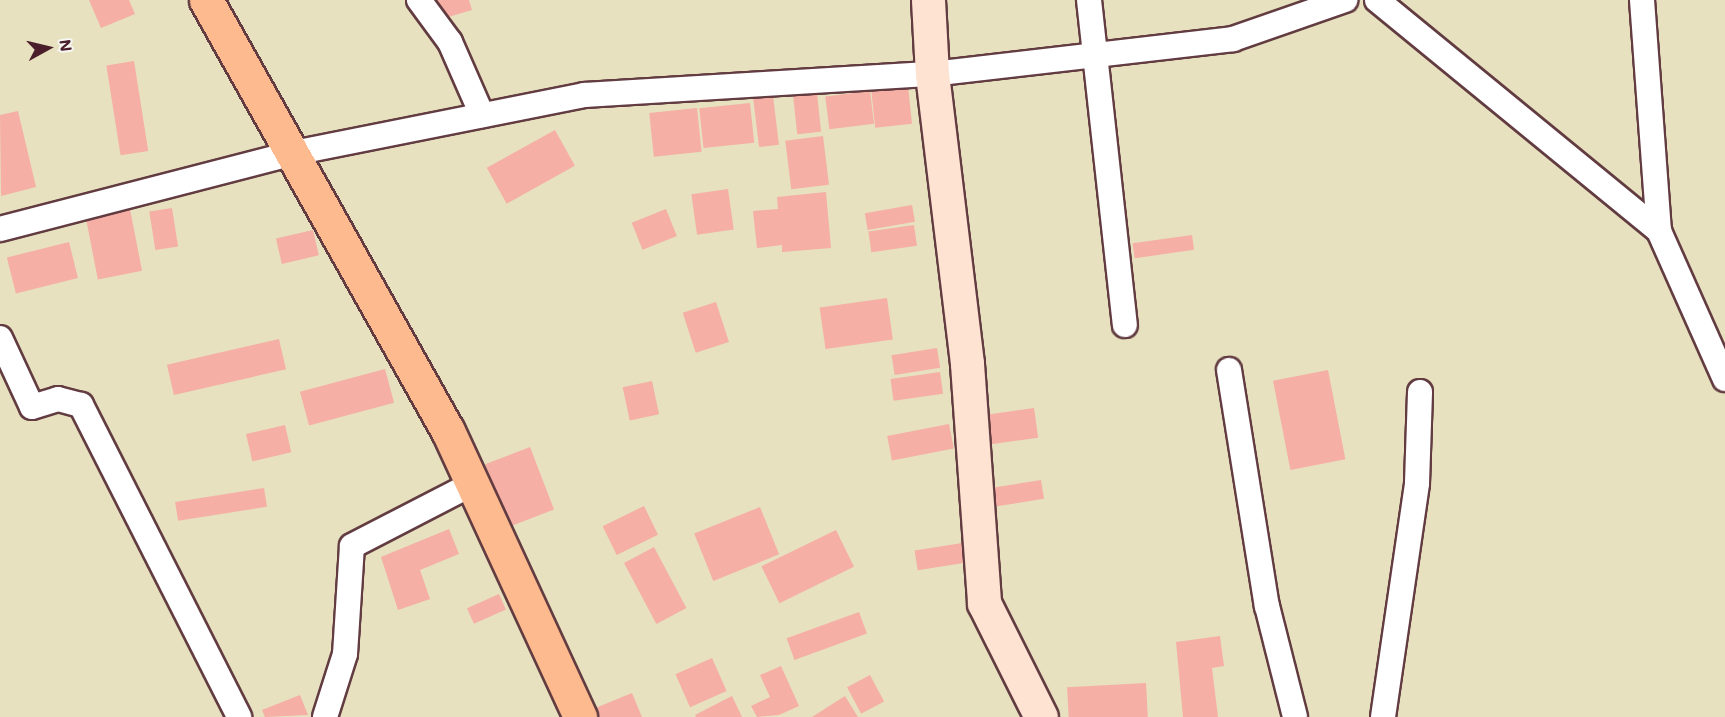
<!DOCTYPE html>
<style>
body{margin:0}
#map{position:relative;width:1725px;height:717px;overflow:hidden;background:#e7e1bf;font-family:Mali,sans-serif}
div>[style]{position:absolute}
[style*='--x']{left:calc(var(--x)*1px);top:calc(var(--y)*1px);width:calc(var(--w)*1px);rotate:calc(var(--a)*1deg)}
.building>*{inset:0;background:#f5afa5;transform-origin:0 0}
.roads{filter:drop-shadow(2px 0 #623c41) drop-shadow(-2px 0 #623c41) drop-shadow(0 2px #623c41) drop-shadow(0 -2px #623c41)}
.street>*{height:24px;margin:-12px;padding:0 12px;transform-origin:12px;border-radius:12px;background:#fff}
.secondary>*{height:33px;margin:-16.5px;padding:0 16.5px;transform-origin:16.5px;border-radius:16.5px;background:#fee3d2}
.highway>*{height:33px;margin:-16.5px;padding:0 16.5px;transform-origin:16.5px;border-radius:16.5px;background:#fcba8e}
span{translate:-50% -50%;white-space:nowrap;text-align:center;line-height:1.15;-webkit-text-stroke:4.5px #f6f6f2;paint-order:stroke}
.north{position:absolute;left:18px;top:18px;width:60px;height:60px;-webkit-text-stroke:4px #f6f6f2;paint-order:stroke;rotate:82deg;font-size:16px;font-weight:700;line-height:24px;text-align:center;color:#4a1f2b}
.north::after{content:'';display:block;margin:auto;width:21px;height:27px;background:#4a1f2b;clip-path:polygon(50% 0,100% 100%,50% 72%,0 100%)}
</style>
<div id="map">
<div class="building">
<i style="clip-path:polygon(89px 0,129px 0,135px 14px,101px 28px)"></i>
<i style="clip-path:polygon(432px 0,469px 0,472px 10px,438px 20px)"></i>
<i style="left:134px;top:61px;width:91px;height:28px;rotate:81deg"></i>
<i style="left:908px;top:86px;width:38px;height:37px;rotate:84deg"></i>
<i style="left:870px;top:91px;width:33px;height:45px;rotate:83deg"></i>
<i style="left:817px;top:93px;width:39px;height:24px;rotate:84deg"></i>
<i style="left:773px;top:96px;width:49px;height:20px;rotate:83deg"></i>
<i style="left:750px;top:103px;width:40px;height:51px;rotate:84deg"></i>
<i style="left:697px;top:108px;width:44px;height:48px;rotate:84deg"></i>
<i style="clip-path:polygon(18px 111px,36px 187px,1px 196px,0 115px)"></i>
<i style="left:555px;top:130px;width:41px;height:78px;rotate:61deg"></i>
<i style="left:823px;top:136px;width:49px;height:38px;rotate:83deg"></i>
<i style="left:728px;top:189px;width:41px;height:37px;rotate:82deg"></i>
<i style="clip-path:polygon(826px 192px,831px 248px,782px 252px,782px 245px,757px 248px,753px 211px,778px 209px,777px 197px)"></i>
<i style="left:912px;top:205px;width:17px;height:48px;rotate:80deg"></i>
<i style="left:172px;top:208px;width:39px;height:23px;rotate:81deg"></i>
<i style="left:130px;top:209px;width:63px;height:45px;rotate:79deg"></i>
<i style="left:666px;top:209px;width:29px;height:37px;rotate:68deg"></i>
<i style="left:914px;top:225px;width:21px;height:46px;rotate:82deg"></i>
<i style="left:313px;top:230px;width:26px;height:38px;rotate:77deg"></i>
<i style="left:1192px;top:235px;width:15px;height:60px;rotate:82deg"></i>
<i style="left:69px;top:242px;width:37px;height:64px;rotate:76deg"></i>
<i style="left:887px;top:298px;width:42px;height:68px;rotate:82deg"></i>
<i style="left:716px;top:302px;width:42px;height:35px;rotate:72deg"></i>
<i style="left:279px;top:339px;width:31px;height:115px;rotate:77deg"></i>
<i style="left:937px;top:348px;width:20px;height:46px;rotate:81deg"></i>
<i style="left:385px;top:369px;width:35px;height:88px;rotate:75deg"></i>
<i style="left:1328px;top:370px;width:91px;height:56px;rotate:79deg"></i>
<i style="left:940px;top:372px;width:22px;height:50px;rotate:82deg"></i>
<i style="left:652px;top:381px;width:34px;height:30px;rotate:78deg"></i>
<i style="left:1034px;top:408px;width:30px;height:55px;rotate:82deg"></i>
<i style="left:949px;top:424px;width:25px;height:63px;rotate:79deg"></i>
<i style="left:285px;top:425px;width:28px;height:40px;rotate:77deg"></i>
<i style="left:530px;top:447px;width:67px;height:48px;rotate:69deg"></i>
<i style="left:1041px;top:480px;width:19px;height:53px;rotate:81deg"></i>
<i style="left:264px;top:488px;width:19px;height:90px;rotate:81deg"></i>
<i style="left:644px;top:506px;width:32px;height:46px;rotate:64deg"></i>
<i style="left:760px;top:507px;width:51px;height:71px;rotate:68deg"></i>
<i style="clip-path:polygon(449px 529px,459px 554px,420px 570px,430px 599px,398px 610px,381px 557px)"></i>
<i style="left:836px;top:530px;width:41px;height:83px;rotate:64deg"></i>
<i style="left:962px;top:543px;width:20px;height:48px;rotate:81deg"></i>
<i style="left:654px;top:547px;width:69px;height:34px;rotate:62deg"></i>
<i style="left:499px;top:594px;width:17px;height:35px;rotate:66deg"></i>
<i style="left:859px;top:612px;width:23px;height:77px;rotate:70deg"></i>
<i style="clip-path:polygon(1220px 636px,1224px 666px,1212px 668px,1218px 717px,1183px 717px,1176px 642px)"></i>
<i style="left:712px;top:658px;width:36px;height:40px;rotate:66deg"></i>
<i style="clip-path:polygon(781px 666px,799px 706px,779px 715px,757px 717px,751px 706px,770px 697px,760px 675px)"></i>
<i style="left:870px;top:675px;width:30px;height:26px;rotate:62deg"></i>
<i style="left:1146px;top:683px;width:34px;height:79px;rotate:87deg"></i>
<i style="clip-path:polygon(632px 693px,642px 717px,596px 717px,593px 709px)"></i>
<i style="clip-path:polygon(300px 695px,308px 715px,265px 717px,262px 710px)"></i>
<i style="clip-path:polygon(732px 696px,742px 717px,696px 717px,695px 715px)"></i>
<i style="clip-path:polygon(845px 696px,858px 717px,812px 717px)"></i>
</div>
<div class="roads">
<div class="street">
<i style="--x:419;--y:0;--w:52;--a:53.6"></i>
<i style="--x:450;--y:42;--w:80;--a:66.3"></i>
<i style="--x:1089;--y:0;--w:327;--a:83.7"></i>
<i style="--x:1377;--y:0;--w:365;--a:39.3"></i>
<i style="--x:1642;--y:0;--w:232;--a:85.8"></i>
<i style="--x:1659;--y:231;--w:162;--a:66"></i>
<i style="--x:0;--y:229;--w:299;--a:-14.5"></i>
<i style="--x:289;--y:154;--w:301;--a:-11.3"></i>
<i style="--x:584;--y:95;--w:349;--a:-3.5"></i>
<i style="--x:932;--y:74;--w:303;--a:-6.6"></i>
<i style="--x:1233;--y:39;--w:119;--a:-19.2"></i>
<i style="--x:0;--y:338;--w:76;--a:65.1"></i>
<i style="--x:32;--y:407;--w:27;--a:-17"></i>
<i style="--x:58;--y:399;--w:24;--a:15"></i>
<i style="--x:81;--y:405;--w:350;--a:63.1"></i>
<i style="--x:1229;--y:370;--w:239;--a:80.9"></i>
<i style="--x:1267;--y:606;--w:114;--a:75.8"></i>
<i style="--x:325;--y:717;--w:66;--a:-72.4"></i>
<i style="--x:345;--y:654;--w:108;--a:-86.3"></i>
<i style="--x:352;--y:546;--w:137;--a:-27.3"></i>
<i style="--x:1383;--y:717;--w:236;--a:-81.7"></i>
<i style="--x:1417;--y:483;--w:91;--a:-88.1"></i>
</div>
<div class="secondary">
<i style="--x:928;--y:0;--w:74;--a:86.9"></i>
<i style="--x:932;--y:74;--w:292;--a:83.1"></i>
<i style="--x:967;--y:364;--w:240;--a:85.9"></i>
<i style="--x:984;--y:603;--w:127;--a:63.4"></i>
</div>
<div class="highway">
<i style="--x:206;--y:0;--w:494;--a:60.7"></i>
<i style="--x:448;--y:431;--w:315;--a:65.2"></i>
</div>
</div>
<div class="north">N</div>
</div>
